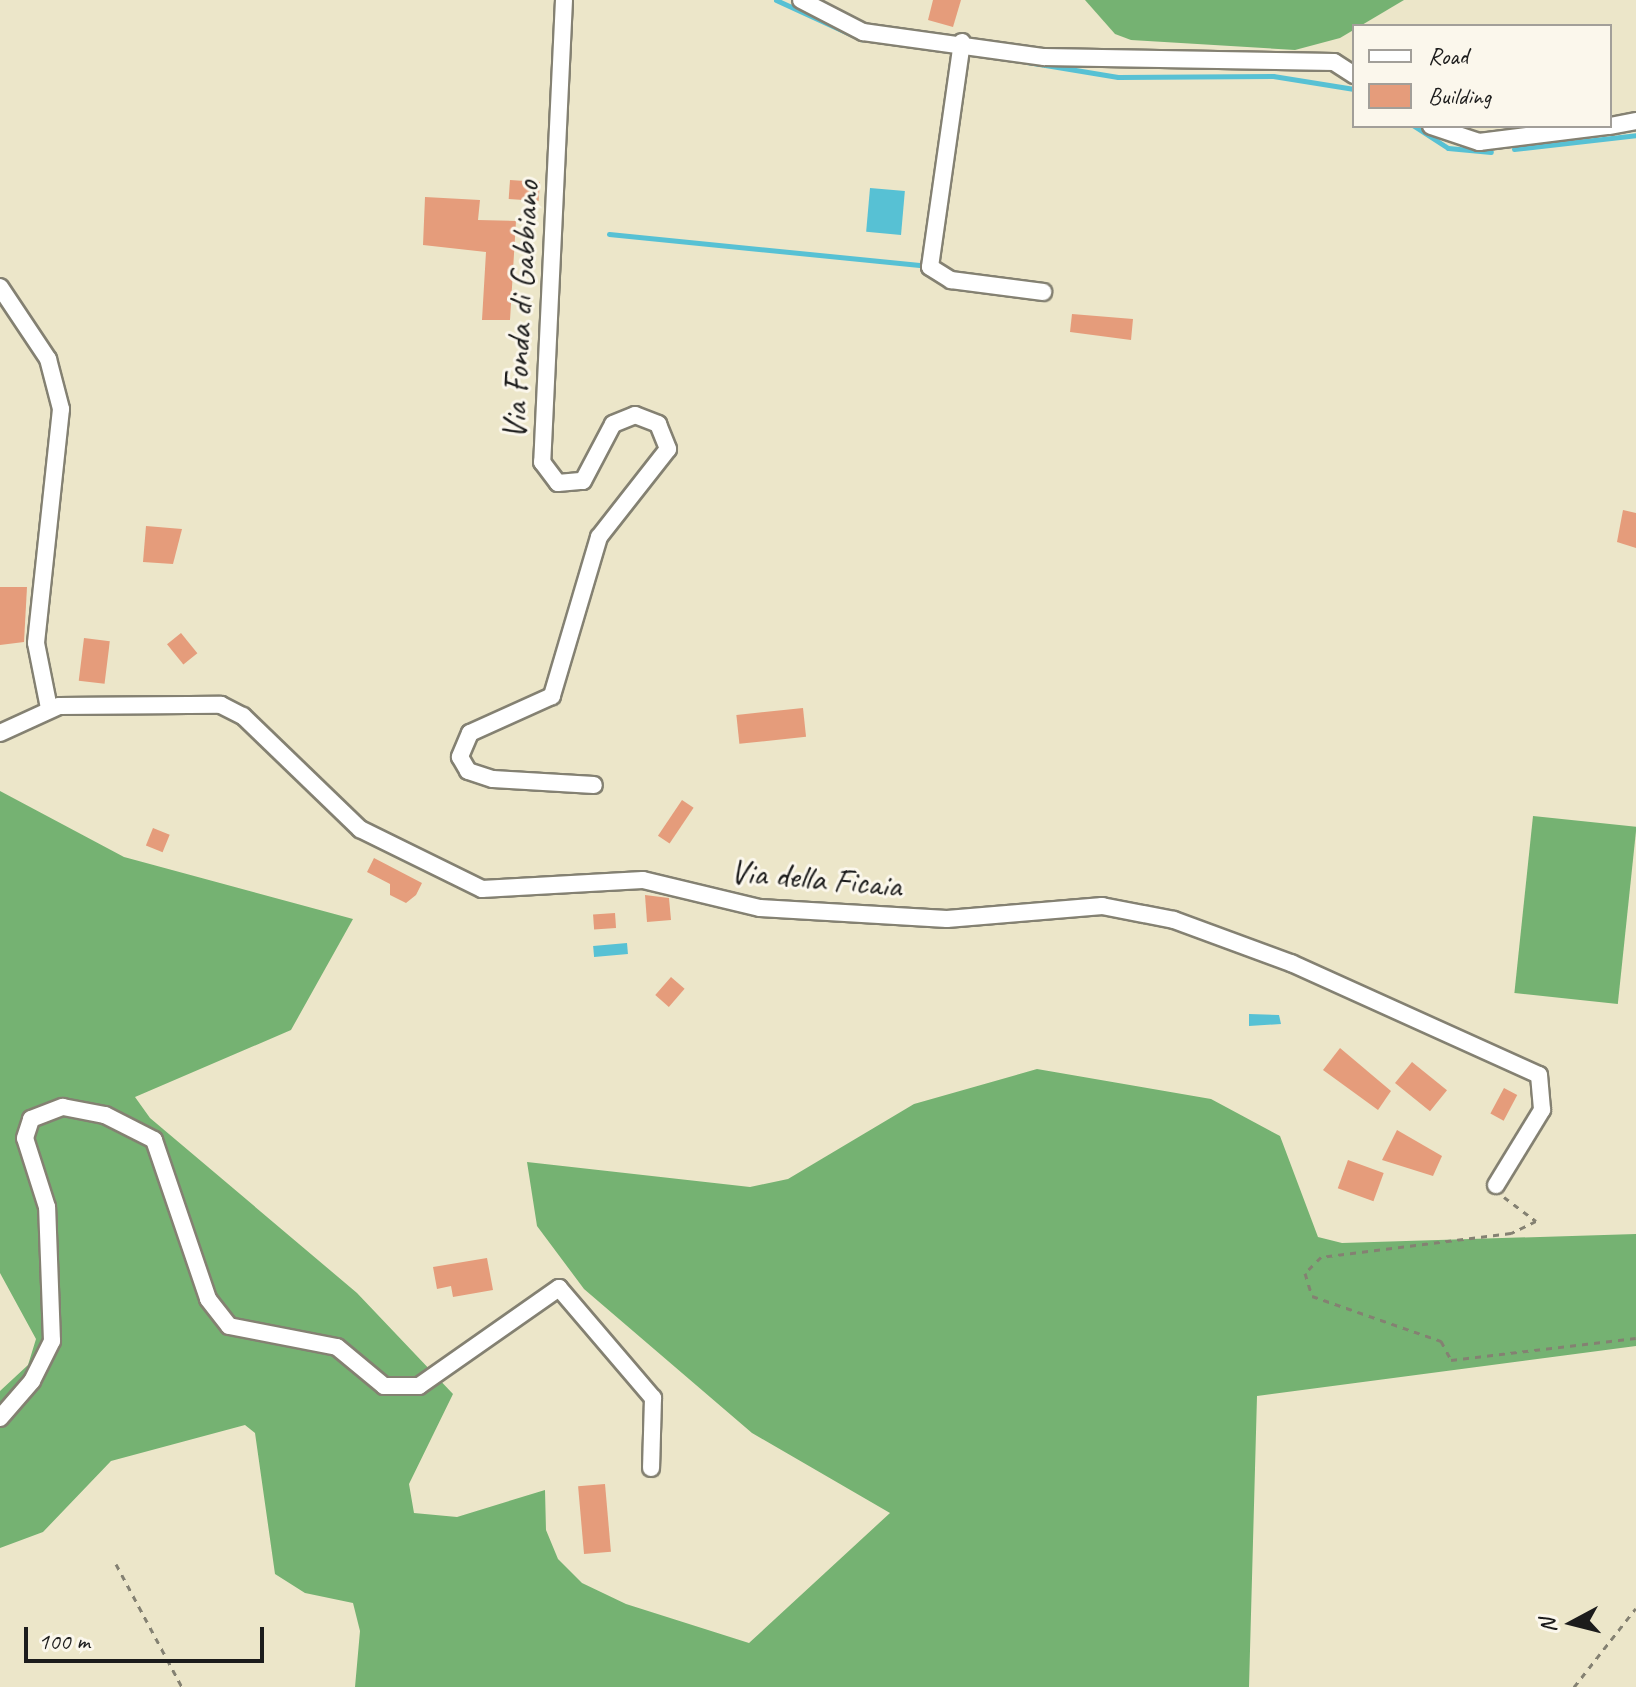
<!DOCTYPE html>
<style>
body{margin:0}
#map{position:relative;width:1636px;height:1687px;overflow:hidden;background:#ece6c9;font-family:Caveat,sans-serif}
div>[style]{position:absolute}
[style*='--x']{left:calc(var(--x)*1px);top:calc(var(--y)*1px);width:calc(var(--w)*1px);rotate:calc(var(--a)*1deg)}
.forest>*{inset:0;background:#75b272;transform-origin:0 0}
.water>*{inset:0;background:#57c1d4;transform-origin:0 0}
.stream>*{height:5px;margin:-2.5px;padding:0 2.5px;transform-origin:2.5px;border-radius:2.5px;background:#57c1d4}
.building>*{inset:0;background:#e59c7b;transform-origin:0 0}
.path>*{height:3px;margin-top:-1.5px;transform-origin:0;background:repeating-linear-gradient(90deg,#848172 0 6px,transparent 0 12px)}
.roads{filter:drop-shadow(2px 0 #848172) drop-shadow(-2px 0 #848172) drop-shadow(0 2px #848172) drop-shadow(0 -2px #848172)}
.minor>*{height:16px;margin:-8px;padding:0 8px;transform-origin:8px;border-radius:8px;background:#fff}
span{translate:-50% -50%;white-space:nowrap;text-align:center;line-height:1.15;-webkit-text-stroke:6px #fbf7ec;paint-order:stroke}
.street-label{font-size:34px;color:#1c1c1c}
.legend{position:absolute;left:1352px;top:24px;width:260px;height:104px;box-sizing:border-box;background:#fbf7ec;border:2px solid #a29f99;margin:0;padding:10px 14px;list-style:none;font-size:24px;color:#1c1c1c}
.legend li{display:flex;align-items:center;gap:16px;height:40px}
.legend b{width:40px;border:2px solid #a29f99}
.north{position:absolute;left:1532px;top:1583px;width:80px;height:80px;-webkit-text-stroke:6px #fbf7ec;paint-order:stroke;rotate:263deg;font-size:22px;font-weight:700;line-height:32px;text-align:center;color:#1c1c1c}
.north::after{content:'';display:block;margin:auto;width:28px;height:36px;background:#1c1c1c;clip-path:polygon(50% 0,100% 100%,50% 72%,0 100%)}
.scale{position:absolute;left:24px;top:1627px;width:240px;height:36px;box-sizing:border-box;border:4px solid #1c1c1c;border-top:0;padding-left:10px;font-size:24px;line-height:28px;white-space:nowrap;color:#1c1c1c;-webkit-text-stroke:6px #fbf7ec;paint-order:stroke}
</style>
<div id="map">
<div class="forest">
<i style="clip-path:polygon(1085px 0,1404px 0,1340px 38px,1295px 50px,1131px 40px,1115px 34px)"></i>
<i style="clip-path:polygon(0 791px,124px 857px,353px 919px,291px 1030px,135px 1097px,150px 1118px,357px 1293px,453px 1394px,409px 1484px,414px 1513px,457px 1517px,545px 1490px,546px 1530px,558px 1559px,582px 1583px,626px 1604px,749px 1643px,890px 1513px,752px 1433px,584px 1289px,537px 1226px,527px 1162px,750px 1187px,788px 1179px,914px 1104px,1037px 1069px,1211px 1099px,1280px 1136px,1318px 1237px,1342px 1243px,1636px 1234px,1636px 1346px,1257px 1396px,1249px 1687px,355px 1687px,360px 1631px,353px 1603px,305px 1593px,275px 1574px,255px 1433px,245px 1425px,111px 1461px,43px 1532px,0 1548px,0 1391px,28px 1365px,36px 1339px,0 1273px)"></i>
<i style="left:1533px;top:816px;width:104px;height:178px;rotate:6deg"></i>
</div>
<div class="water">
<i style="left:870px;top:188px;width:35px;height:44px;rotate:5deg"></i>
<i style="left:627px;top:943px;width:11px;height:34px;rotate:85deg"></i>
<i style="clip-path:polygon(1249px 1014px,1279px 1015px,1281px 1024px,1249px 1026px)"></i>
</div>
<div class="stream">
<i style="--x:776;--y:0;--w:94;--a:24.6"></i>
<i style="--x:1027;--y:62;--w:92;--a:9.4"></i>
<i style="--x:1118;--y:77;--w:155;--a:-0.4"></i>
<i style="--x:1273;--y:76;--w:82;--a:9.1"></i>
<i style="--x:1414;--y:126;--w:40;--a:32.9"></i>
<i style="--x:1448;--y:148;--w:43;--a:5.3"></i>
<i style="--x:1514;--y:149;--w:123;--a:-6.5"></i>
<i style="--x:609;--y:234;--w:312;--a:5.7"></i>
</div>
<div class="building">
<i style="clip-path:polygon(933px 0,961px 0,953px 27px,928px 20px)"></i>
<i style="left:510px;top:180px;width:30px;height:19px;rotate:4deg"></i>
<i style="clip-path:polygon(425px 197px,480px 200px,478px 220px,516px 221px,510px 320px,482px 320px,486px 252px,423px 245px)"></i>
<i style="clip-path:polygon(1072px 314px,1133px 319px,1131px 340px,1070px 332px)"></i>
<i style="clip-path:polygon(1623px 510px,1636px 513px,1636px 548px,1617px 542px)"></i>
<i style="clip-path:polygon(146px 526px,182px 529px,173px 564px,143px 562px)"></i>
<i style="clip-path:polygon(0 587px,27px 587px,24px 642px,0 645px)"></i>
<i style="left:181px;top:633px;width:26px;height:18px;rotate:51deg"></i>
<i style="left:84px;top:638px;width:26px;height:43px;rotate:7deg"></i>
<i style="left:803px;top:708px;width:29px;height:67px;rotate:84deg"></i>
<i style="left:682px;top:800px;width:14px;height:43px;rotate:34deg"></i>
<i style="left:153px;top:828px;width:18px;height:19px;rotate:22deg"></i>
<i style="clip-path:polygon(374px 858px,422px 883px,416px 895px,406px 903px,390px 895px,390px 884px,367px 872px)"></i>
<i style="clip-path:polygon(645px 895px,669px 898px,671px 920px,647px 922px)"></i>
<i style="left:615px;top:913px;width:15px;height:22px;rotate:86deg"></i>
<i style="left:671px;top:977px;width:18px;height:24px;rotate:41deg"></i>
<i style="clip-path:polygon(1340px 1048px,1391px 1091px,1378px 1110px,1323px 1070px)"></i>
<i style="left:1412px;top:1062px;width:45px;height:27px;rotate:39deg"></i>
<i style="left:1504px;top:1088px;width:15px;height:29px;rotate:28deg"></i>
<i style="clip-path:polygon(1397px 1130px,1442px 1156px,1433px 1176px,1382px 1160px)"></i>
<i style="left:1348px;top:1160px;width:38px;height:30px;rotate:20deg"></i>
<i style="clip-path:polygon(487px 1258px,493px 1290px,453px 1297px,451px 1286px,437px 1289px,433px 1267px)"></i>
<i style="left:605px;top:1484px;width:68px;height:27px;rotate:85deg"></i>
</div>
<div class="path">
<i style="--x:1504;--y:1197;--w:40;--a:37"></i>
<i style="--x:1536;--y:1221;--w:28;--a:154"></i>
<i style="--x:1511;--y:1233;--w:192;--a:172.8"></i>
<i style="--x:1321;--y:1257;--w:23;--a:135"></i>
<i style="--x:1305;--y:1273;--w:24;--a:73"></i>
<i style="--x:1312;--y:1296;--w:137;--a:19.2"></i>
<i style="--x:1441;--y:1341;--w:21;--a:62"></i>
<i style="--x:1451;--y:1360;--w:186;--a:-6.8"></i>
<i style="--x:116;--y:1564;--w:140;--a:61.8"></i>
<i style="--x:1574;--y:1687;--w:100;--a:-51.9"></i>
</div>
<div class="roads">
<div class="minor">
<i style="--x:564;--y:0;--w:463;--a:92.7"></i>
<i style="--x:542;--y:462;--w:26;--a:53"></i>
<i style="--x:558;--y:483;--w:25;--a:-5"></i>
<i style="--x:583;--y:481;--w:64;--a:-62.2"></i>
<i style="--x:613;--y:424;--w:24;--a:-22"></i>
<i style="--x:635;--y:415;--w:25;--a:21"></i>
<i style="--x:658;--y:424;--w:27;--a:68"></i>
<i style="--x:668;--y:449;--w:112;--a:128.1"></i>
<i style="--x:599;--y:537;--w:166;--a:106.5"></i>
<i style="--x:552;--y:696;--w:90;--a:155.7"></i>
<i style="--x:470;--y:733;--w:26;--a:113"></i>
<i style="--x:460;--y:757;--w:16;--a:60"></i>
<i style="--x:468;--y:771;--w:26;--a:18"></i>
<i style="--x:493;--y:779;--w:101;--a:3.4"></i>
<i style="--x:801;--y:0;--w:70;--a:27.3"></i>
<i style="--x:863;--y:32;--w:183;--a:7.9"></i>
<i style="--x:1044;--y:57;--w:290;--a:1"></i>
<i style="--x:1334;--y:62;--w:24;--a:33"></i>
<i style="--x:962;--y:42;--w:227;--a:98.1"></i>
<i style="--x:930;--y:267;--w:25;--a:32"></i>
<i style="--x:951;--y:280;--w:93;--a:7.4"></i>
<i style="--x:1431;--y:126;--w:51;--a:18.4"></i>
<i style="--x:1479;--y:142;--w:129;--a:-7.1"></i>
<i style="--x:1610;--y:126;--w:26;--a:-11"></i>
<i style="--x:0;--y:287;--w:87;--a:56.3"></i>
<i style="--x:48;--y:359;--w:52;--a:75.4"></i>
<i style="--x:61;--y:409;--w:235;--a:96.1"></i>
<i style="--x:36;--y:643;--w:66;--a:78.7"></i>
<i style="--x:0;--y:733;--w:65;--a:-24.6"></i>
<i style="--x:59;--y:706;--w:162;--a:-0.4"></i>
<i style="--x:221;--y:705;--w:25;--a:27"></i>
<i style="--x:243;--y:716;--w:163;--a:44"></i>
<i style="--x:360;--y:829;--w:136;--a:26.2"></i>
<i style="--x:482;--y:889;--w:161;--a:-3.2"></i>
<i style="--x:643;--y:880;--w:120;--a:13.5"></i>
<i style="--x:760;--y:908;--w:187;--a:3.4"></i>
<i style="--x:947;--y:919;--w:156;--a:-4.8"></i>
<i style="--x:1102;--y:906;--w:73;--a:11"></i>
<i style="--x:1174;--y:920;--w:125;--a:20.2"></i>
<i style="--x:1291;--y:963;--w:272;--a:24.3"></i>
<i style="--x:1539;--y:1075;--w:35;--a:85"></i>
<i style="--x:1542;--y:1110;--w:88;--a:121.5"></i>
<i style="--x:0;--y:1418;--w:49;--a:-49.1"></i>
<i style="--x:32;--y:1381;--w:45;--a:-63.4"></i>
<i style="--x:52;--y:1341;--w:134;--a:-92.1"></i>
<i style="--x:47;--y:1207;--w:72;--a:-107.7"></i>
<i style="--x:25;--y:1138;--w:20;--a:-72"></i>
<i style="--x:31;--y:1119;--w:34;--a:-21"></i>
<i style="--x:63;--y:1107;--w:43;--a:10.8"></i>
<i style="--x:105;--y:1115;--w:55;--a:27"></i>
<i style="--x:154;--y:1140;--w:168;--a:71.2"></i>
<i style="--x:208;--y:1299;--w:34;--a:52"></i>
<i style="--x:229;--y:1326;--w:110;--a:11"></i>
<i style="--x:337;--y:1347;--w:61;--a:39.7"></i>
<i style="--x:384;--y:1386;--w:35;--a:0"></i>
<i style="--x:419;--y:1386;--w:171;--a:-35"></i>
<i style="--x:559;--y:1288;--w:145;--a:49.5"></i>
<i style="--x:653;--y:1398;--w:70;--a:91.6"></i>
</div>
</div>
<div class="street-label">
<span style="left:520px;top:310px;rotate:-87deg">Via Fonda di Gabbiano</span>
<span style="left:816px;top:878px;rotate:5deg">Via della Ficaia</span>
</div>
<ul class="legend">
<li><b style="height:10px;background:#fff"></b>Road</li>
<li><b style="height:22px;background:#e59c7b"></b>Building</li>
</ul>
<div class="north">N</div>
<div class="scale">100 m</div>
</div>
